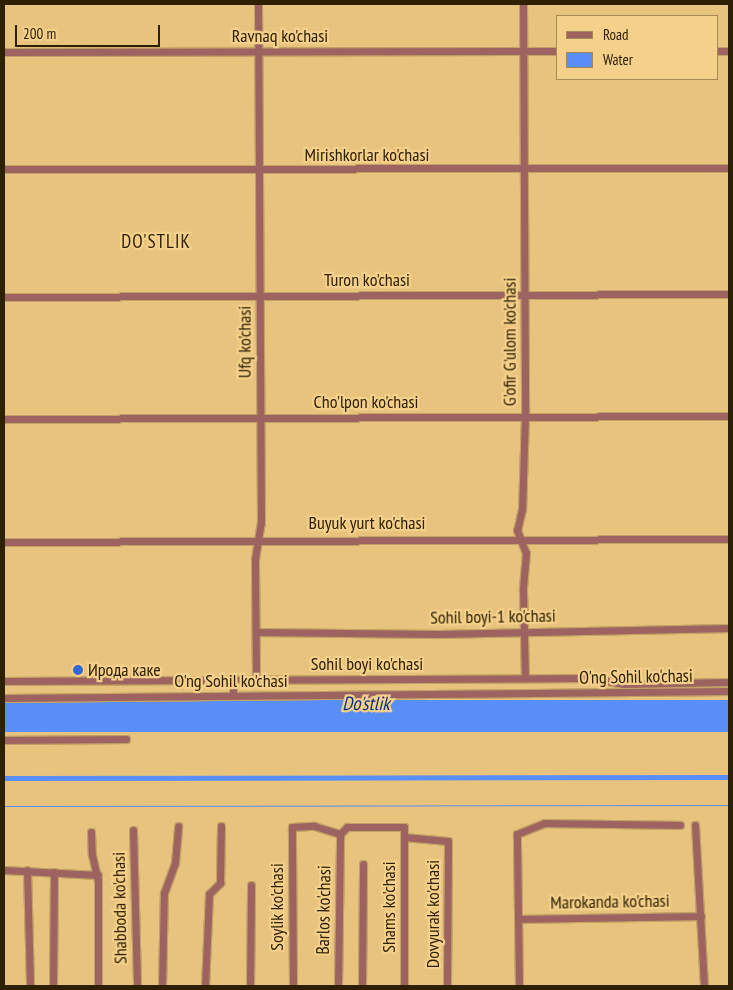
<!DOCTYPE html>
<meta charset="utf-8">
<style>
body{margin:0}
#map{position:relative;width:733px;height:990px;overflow:hidden;background:#e7c37d;font-family:"PT Sans Narrow",sans-serif}
div>[style]{position:absolute}
[style*='--x']{left:calc(var(--x)*1px);top:calc(var(--y)*1px);width:calc(var(--w)*1px);rotate:calc(var(--a)*1deg)}
.water>*{inset:0;background:#5a8ef7;transform-origin:0 0}
.stream>*{height:1px;margin:-0.5px;padding:0 0.5px;transform-origin:0.5px;border-radius:0.5px;background:#5a8ef7}
.canal>*{height:5px;margin:-2.5px;padding:0 2.5px;transform-origin:2.5px;border-radius:2.5px;background:#5a8ef7}
.roads{filter:drop-shadow(1px 0 #c2a265) drop-shadow(-1px 0 #c2a265) drop-shadow(0 1px #c2a265) drop-shadow(0 -1px #c2a265)}
.minor>*{height:7px;margin:-3.5px;padding:0 3.5px;transform-origin:3.5px;border-radius:3.5px;background:#9c6360}
.dots>*{width:14px;height:14px;translate:-50% -50%;box-sizing:border-box;border:2px solid #f5d08a;border-radius:50%}
span{translate:-50% -50%;white-space:nowrap;text-align:center;line-height:1.15;-webkit-text-stroke:4.5px #f5d08a;paint-order:stroke}
.street-label{font-size:18px;color:#2e2003}
.poi-label{font-size:18px;color:#2e2003}
.left{translate:0 -50%;text-align:left}
.neighbourhood-label{font-size:19px;color:#2e2003;letter-spacing:1px}
.water-label{font-size:19px;color:#07308b;font-style:italic}
.frame{position:absolute;inset:0;border:5px solid #2e2003;pointer-events:none}
.legend{position:absolute;left:556px;top:15px;width:162px;height:65px;box-sizing:border-box;background:#f5d08a;border:1px solid #a58a54;margin:0;padding:6px 9px;list-style:none;font-size:15px;color:#2e2003}
.legend li{display:flex;align-items:center;gap:10px;height:25px}
.legend b{width:25px;border:1px solid #a58a54}
.scale{position:absolute;left:15px;top:25px;width:145px;height:22px;box-sizing:border-box;border:2px solid #2e2003;border-top:0;padding-left:6px;font-size:15px;line-height:18px;white-space:nowrap;color:#2e2003;-webkit-text-stroke:4px #f5d08a;paint-order:stroke}
</style>
<div id="map">
<div class="water">
<i style="left:729px;top:700px;width:32px;height:725px;rotate:90deg"></i>
</div>
<div class="stream">
<i style="--x:4;--y:806;--w:725;--a:-0.08"></i>
</div>
<div class="canal">
<i style="--x:4;--y:778;--w:725;--a:-0.08"></i>
</div>
<div class="roads">
<div class="minor">
<i style="--x:523;--y:4;--w:412;--a:89.7"></i>
<i style="--x:525;--y:416;--w:93;--a:91.8"></i>
<i style="--x:522;--y:509;--w:22;--a:103"></i>
<i style="--x:517;--y:530;--w:25;--a:69"></i>
<i style="--x:526;--y:553;--w:37;--a:95"></i>
<i style="--x:523;--y:590;--w:88;--a:88.7"></i>
<i style="--x:717;--y:51;--w:12;--a:0"></i>
<i style="--x:4;--y:52;--w:553;--a:-0.1"></i>
<i style="--x:4;--y:169;--w:725;--a:-0.08"></i>
<i style="--x:4;--y:297;--w:725;--a:-0.24"></i>
<i style="--x:4;--y:419;--w:725;--a:-0.24"></i>
<i style="--x:4;--y:542;--w:725;--a:-0.24"></i>
<i style="--x:256;--y:632;--w:182;--a:0.6"></i>
<i style="--x:438;--y:634;--w:291;--a:-1.2"></i>
<i style="--x:256;--y:679;--w:120;--a:-90.5"></i>
<i style="--x:255;--y:559;--w:36;--a:-81"></i>
<i style="--x:261;--y:523;--w:519;--a:-90.33"></i>
<i style="--x:233;--y:680;--w:15;--a:90"></i>
<i style="--x:4;--y:681;--w:588;--a:-0.29"></i>
<i style="--x:592;--y:678;--w:32;--a:11"></i>
<i style="--x:623;--y:684;--w:106;--a:-1.1"></i>
<i style="--x:4;--y:698;--w:725;--a:-0.55"></i>
<i style="--x:4;--y:740;--w:122;--a:-0.5"></i>
<i style="--x:695;--y:825;--w:161;--a:86.8"></i>
<i style="--x:133;--y:830;--w:156;--a:88.5"></i>
<i style="--x:91;--y:832;--w:23;--a:88"></i>
<i style="--x:92;--y:855;--w:26;--a:77"></i>
<i style="--x:98;--y:880;--w:106;--a:90"></i>
<i style="--x:404;--y:837;--w:44;--a:5.2"></i>
<i style="--x:448;--y:841;--w:145;--a:90.4"></i>
<i style="--x:4;--y:870;--w:94;--a:3"></i>
<i style="--x:27;--y:870;--w:116;--a:88.5"></i>
<i style="--x:518;--y:919;--w:183;--a:-0.9"></i>
<i style="--x:53;--y:986;--w:114;--a:-89.5"></i>
<i style="--x:162;--y:986;--w:93;--a:-88.8"></i>
<i style="--x:164;--y:893;--w:32;--a:-70"></i>
<i style="--x:175;--y:863;--w:37;--a:-85"></i>
<i style="--x:205;--y:986;--w:92;--a:-87.5"></i>
<i style="--x:209;--y:894;--w:16;--a:-45"></i>
<i style="--x:220;--y:883;--w:57;--a:-89"></i>
<i style="--x:250;--y:986;--w:101;--a:-89.4"></i>
<i style="--x:293;--y:986;--w:159;--a:-90.4"></i>
<i style="--x:292;--y:827;--w:22;--a:-3"></i>
<i style="--x:314;--y:826;--w:27;--a:17"></i>
<i style="--x:340;--y:834;--w:10;--a:-45"></i>
<i style="--x:347;--y:827;--w:57;--a:0"></i>
<i style="--x:404;--y:827;--w:159;--a:90"></i>
<i style="--x:338;--y:986;--w:152;--a:-89.2"></i>
<i style="--x:362;--y:986;--w:122;--a:-89.5"></i>
<i style="--x:519;--y:986;--w:152;--a:-90.8"></i>
<i style="--x:517;--y:834;--w:29;--a:-22"></i>
<i style="--x:544;--y:823;--w:136;--a:0.8"></i>
</div>
</div>
<div class="dots">
<i style="left:78px;top:670px;background:#3468d7"></i>
</div>
<div class="street-label">
<span style="left:280px;top:36px">Ravnaq ko'chasi</span>
<span style="left:367px;top:155px">Mirishkorlar ko'chasi</span>
<span style="left:367px;top:280px">Turon ko'chasi</span>
<span style="left:245px;top:342px;rotate:-90deg">Ufq ko'chasi</span>
<span style="left:510px;top:342px;rotate:-90deg">G'ofir G'ulom ko'chasi</span>
<span style="left:366px;top:402px">Cho'lpon ko'chasi</span>
<span style="left:367px;top:523px">Buyuk yurt ko'chasi</span>
<span style="left:493px;top:617px;rotate:-1deg">Sohil boyi-1 ko'chasi</span>
<span style="left:367px;top:664px">Sohil boyi ko'chasi</span>
<span style="left:636px;top:677px;rotate:-1deg">O'ng Sohil ko'chasi</span>
<span style="left:231px;top:681px">O'ng Sohil ko'chasi</span>
<span style="left:610px;top:902px;rotate:-1deg">Marokanda ko'chasi</span>
<span style="left:277px;top:907px;rotate:-90deg">Soylik ko'chasi</span>
<span style="left:389px;top:907px;rotate:-90deg">Shams ko'chasi</span>
<span style="left:120px;top:908px;rotate:-91deg">Shabboda ko'chasi</span>
<span style="left:324px;top:910px;rotate:-89deg">Barlos ko'chasi</span>
<span style="left:433px;top:914px;rotate:-90deg">Dovyurak ko'chasi</span>
</div>
<div class="poi-label">
<span class="left" style="left:88px;top:670px">Ирода каке</span>
</div>
<div class="neighbourhood-label">
<span style="left:156px;top:242px">DO'STLIK</span>
</div>
<div class="water-label">
<span style="left:366px;top:704px">Do'stlik</span>
</div>
<div class="frame"></div>
<ul class="legend">
<li><b style="height:6px;background:#9c6360"></b>Road</li>
<li><b style="height:14px;background:#5a8ef7"></b>Water</li>
</ul>
<div class="scale">200 m</div>
</div>
